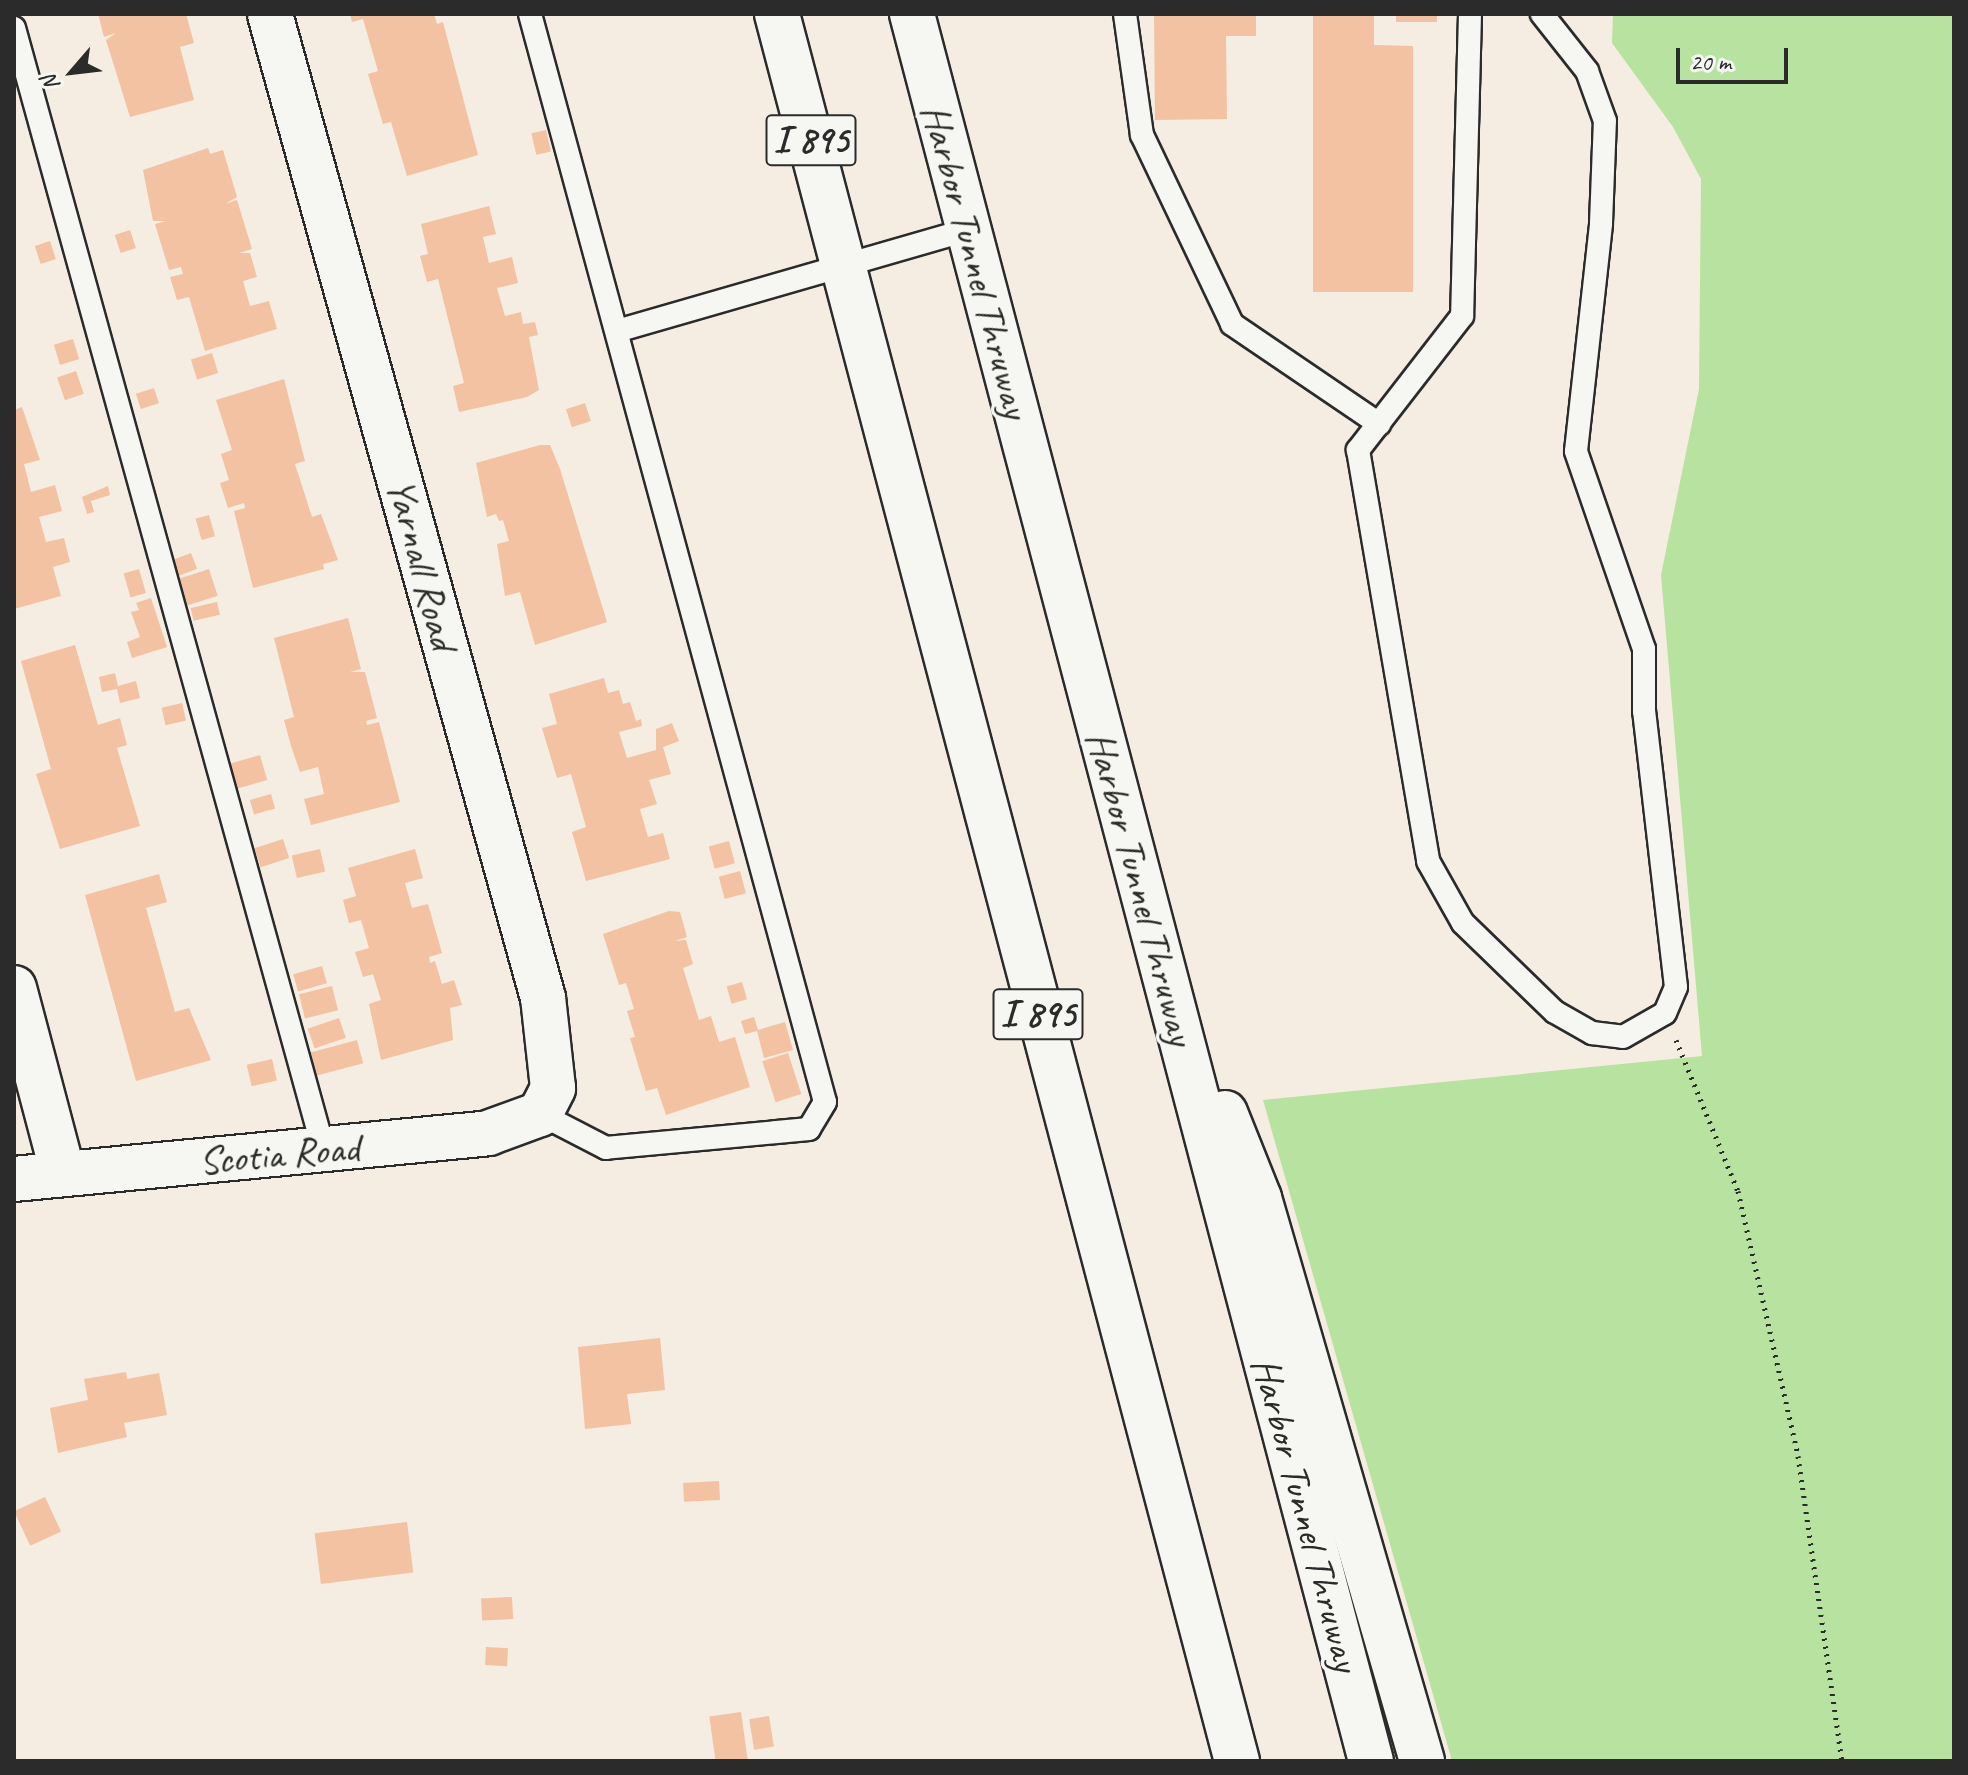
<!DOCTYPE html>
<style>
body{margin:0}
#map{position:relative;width:1968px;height:1775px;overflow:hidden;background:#f5ece2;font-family:Caveat,sans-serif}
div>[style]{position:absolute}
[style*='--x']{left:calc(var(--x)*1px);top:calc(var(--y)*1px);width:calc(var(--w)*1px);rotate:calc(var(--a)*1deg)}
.green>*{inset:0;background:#b8e29f}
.building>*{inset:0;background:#f2c2a2;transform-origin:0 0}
.path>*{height:5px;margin-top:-2.5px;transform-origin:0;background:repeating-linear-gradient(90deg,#2b2b2b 0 2px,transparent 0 8px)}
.roads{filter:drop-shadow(2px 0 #2b2b2b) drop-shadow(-2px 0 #2b2b2b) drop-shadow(0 2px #2b2b2b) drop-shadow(0 -2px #2b2b2b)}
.service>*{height:22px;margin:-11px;padding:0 11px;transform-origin:11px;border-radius:11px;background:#f6f6f2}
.minor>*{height:44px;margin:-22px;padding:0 22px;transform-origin:22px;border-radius:22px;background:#f6f6f2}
.motorway>*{height:44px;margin:-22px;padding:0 22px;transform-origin:22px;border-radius:22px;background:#f6f6f2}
span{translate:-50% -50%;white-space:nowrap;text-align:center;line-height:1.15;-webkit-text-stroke:7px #f6f6f2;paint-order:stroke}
.shield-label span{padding:2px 6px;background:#f6f6f2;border:2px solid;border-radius:6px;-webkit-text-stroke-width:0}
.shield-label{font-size:38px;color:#2b2b2b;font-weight:700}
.street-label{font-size:40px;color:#2b2b2b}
.frame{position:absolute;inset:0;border:16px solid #2b2b2b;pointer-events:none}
.north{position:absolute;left:32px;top:32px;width:80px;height:80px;-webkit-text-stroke:6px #f6f6f2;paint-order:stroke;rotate:242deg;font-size:22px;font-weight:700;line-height:32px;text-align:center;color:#2b2b2b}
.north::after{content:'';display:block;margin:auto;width:28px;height:36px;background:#2b2b2b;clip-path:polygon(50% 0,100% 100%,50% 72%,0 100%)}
.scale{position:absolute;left:1676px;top:48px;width:112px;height:36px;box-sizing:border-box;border:4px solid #2b2b2b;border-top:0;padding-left:10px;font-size:24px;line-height:28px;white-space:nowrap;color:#2b2b2b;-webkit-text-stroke:6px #f6f6f2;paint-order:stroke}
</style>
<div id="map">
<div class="green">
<i style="clip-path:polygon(1613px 14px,1954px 14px,1954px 1761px,1452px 1761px,1263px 1100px,1702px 1056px,1661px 575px,1699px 389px,1701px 179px,1673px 127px,1612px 43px)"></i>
</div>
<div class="building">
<i style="clip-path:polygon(98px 14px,186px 14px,194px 43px,180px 47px,194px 100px,130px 117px,106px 40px,116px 33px,104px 37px)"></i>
<i style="clip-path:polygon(350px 14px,434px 14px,437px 24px,443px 22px,478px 155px,407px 176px,391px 122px,383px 124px,368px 74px,378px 71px,363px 19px,352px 22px)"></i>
<i style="clip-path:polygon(1154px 14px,1256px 14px,1256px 36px,1226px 36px,1227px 119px,1155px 120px)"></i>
<i style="clip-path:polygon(1313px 14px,1374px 14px,1374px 45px,1413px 46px,1413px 292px,1313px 292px)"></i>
<i style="left:1396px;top:14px;width:41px;height:8px"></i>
<i style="left:546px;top:130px;width:22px;height:15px;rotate:77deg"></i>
<i style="clip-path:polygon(208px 148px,210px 154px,223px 150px,237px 197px,225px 204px,237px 200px,252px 249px,239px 253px,250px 253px,257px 277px,243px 281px,250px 306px,269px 301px,277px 329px,205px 351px,189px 297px,177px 300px,170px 277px,183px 274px,181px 267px,169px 270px,155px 224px,166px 221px,153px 221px,143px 170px)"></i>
<i style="clip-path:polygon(489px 206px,496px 234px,483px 237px,489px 263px,512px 257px,518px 283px,497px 288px,505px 316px,521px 312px,523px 324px,535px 322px,538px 335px,529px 337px,539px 390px,527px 397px,459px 412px,453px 386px,464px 383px,438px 279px,427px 282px,420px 256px,428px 254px,421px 224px)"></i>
<i style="left:130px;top:230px;width:19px;height:16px;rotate:72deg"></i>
<i style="left:50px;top:241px;width:19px;height:16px;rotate:72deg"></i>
<i style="left:73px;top:339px;width:21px;height:20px;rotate:73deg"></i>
<i style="left:212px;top:353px;width:21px;height:22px;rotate:73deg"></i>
<i style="left:76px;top:371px;width:24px;height:20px;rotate:71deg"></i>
<i style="clip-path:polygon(284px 379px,305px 461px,295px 464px,312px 517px,321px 514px,338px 560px,323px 564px,324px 569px,253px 588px,234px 511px,245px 508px,244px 503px,228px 508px,220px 483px,229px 480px,221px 454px,232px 450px,216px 400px)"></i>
<i style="left:154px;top:388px;width:16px;height:19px;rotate:72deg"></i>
<i style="left:585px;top:403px;width:19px;height:20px;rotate:72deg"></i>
<i style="clip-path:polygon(22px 407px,40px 460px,24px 464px,31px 492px,55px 485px,62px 511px,39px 517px,46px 542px,64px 538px,70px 562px,53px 567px,61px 596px,14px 609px,14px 410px)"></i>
<i style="clip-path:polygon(540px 445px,550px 445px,560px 469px,607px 622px,535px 645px,520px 592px,505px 596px,497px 544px,509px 541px,503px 520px,499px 521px,496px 514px,487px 517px,476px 463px)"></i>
<i style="clip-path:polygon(108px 486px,110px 495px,91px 501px,94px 512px,87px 514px,82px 497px)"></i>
<i style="left:209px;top:515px;width:22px;height:14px;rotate:74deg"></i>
<i style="left:191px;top:553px;width:17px;height:24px;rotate:69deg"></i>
<i style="left:139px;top:569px;width:25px;height:16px;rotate:74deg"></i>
<i style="left:209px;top:569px;width:28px;height:35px;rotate:72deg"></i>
<i style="clip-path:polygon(151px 598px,167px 647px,132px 658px,127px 642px,140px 637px,131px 612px,139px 610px,136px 603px)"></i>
<i style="left:217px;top:602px;width:13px;height:27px;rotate:77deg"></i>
<i style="clip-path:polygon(348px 618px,361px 669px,350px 672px,365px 672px,377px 718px,366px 721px,367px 725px,379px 722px,400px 802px,311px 825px,304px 799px,324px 794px,318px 767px,300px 772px,291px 746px,284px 720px,294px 717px,274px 638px)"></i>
<i style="clip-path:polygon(75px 645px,98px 725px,120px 718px,127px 745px,117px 748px,140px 826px,60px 849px,36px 774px,51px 769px,21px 661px)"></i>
<i style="clip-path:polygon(115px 673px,118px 686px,136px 681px,140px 698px,120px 703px,117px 689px,102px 692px,99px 677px)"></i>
<i style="clip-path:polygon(604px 678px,608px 693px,619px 690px,623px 704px,630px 702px,636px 721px,641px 719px,642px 726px,619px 732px,627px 758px,656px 750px,656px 729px,672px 723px,679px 741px,663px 747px,671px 774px,649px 780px,657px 804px,640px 809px,648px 837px,663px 833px,670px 859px,586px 881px,572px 832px,586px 827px,571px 774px,557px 778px,542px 728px,557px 724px,549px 694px)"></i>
<i style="left:182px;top:703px;width:18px;height:21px;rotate:77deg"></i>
<i style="left:260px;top:755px;width:26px;height:35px;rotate:74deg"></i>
<i style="left:271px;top:794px;width:15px;height:22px;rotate:74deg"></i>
<i style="left:283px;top:839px;width:20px;height:30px;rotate:72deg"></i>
<i style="left:729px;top:841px;width:23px;height:21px;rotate:75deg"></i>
<i style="left:320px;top:849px;width:23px;height:29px;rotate:77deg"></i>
<i style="clip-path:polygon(415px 849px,423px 878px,405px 883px,412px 908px,428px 904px,442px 953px,429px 957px,430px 963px,435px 961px,442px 984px,454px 980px,462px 1005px,450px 1008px,453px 1040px,381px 1060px,369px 1004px,381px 1000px,373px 974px,363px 977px,355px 952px,369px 948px,361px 920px,349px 923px,343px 900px,356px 896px,348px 868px)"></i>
<i style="left:740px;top:871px;width:23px;height:22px;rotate:75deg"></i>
<i style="clip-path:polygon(159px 874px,167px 902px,146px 908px,175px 1012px,189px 1008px,211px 1060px,136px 1081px,85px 895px)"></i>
<i style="clip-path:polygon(669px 911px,680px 912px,687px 937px,675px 941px,686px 940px,693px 964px,683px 968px,699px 1020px,711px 1016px,719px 1042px,735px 1037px,750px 1087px,666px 1115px,657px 1088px,646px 1091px,630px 1038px,635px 1037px,627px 1011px,634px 1009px,626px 983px,619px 985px,603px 934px)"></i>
<i style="left:322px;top:966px;width:18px;height:30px;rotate:74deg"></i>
<i style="left:742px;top:982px;width:18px;height:16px;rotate:74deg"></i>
<i style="left:332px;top:986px;width:25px;height:34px;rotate:76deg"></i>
<i style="clip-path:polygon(754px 1017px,758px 1030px,785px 1022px,793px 1050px,764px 1058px,757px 1031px,745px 1034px,741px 1021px)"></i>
<i style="left:339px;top:1018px;width:21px;height:33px;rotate:71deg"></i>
<i style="left:357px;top:1040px;width:24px;height:48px;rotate:75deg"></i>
<i style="left:788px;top:1053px;width:43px;height:27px;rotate:72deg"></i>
<i style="left:272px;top:1059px;width:22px;height:26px;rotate:77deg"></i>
<i style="clip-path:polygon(660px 1338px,665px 1390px,627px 1394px,631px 1424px,585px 1429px,578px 1347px)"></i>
<i style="clip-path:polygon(126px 1372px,127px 1379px,159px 1373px,167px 1415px,124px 1423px,127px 1437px,58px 1453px,50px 1408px,88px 1400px,84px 1379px)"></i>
<i style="left:719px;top:1481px;width:19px;height:36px;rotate:87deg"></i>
<i style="left:45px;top:1497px;width:38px;height:34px;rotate:65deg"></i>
<i style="left:407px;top:1522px;width:51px;height:93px;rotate:83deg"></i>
<i style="left:512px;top:1597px;width:22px;height:31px;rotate:87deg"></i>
<i style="left:486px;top:1647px;width:22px;height:18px;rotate:3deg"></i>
<i style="left:741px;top:1712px;width:49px;height:32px;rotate:82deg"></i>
<i style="left:769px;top:1716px;width:31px;height:20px;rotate:81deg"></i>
</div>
<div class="path">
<i style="--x:1676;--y:1040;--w:163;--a:67.7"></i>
<i style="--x:1738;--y:1191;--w:272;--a:77.2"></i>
<i style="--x:1798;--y:1456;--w:308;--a:81.8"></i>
</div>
<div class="roads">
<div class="service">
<i style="--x:530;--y:14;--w:1127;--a:74.83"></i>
<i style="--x:825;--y:1102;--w:31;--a:121"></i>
<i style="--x:809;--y:1129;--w:204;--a:174.7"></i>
<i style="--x:606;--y:1148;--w:74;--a:-152.7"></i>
<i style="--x:1125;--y:14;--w:122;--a:82"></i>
<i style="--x:1142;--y:135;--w:209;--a:64.5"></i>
<i style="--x:1232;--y:324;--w:178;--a:34.2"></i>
<i style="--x:1470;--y:14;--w:302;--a:91.5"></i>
<i style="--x:1462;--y:316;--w:170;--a:127.8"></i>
<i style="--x:1358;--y:450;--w:417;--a:80.3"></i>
<i style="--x:1428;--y:861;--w:71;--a:60.6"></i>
<i style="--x:1463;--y:923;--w:128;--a:44.1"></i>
<i style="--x:1555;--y:1012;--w:43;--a:29.6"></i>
<i style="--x:1592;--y:1033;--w:31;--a:7"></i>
<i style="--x:1623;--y:1037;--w:48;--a:-29.7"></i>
<i style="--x:1665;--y:1013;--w:28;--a:-67"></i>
<i style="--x:1676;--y:987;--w:278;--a:-96.6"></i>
<i style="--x:1644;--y:711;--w:62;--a:-90"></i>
<i style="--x:1644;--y:649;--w:209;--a:-109"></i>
<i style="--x:1576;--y:451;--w:229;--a:-83.7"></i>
<i style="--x:1601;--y:223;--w:102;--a:-87.8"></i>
<i style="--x:1605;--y:121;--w:53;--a:-109.8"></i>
<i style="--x:1587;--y:71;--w:73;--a:-128.3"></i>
<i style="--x:14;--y:28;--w:1165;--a:74.57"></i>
<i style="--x:617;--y:331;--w:365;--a:-16.1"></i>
</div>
<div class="minor">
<i style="--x:14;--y:988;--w:191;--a:75.2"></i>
<i style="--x:14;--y:1179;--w:476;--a:-5.5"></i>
<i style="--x:488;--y:1133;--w:55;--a:-20.1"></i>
<i style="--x:540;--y:1114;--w:29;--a:-63"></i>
<i style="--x:553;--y:1088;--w:91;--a:-96.3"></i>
<i style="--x:543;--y:998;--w:1021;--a:-105.51"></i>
</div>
<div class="motorway">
<i style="--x:777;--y:14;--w:1807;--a:75.25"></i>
<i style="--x:912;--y:14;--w:1806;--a:75.28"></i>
<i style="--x:1225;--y:1113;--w:92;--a:68.2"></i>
<i style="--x:1259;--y:1198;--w:586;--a:73.85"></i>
</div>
</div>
<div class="shield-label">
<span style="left:811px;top:140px">I 895</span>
<span style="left:1038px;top:1014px">I 895</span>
</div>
<div class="street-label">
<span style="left:976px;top:261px;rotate:75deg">Harbor Tunnel Thruway</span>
<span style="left:422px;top:564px;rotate:75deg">Yarnall Road</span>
<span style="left:1141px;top:888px;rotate:75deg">Harbor Tunnel Thruway</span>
<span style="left:279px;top:1154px;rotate:-5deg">Scotia Road</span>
<span style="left:1306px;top:1514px;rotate:75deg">Harbor Tunnel Thruway</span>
</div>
<div class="frame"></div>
<div class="north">N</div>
<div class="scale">20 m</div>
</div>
